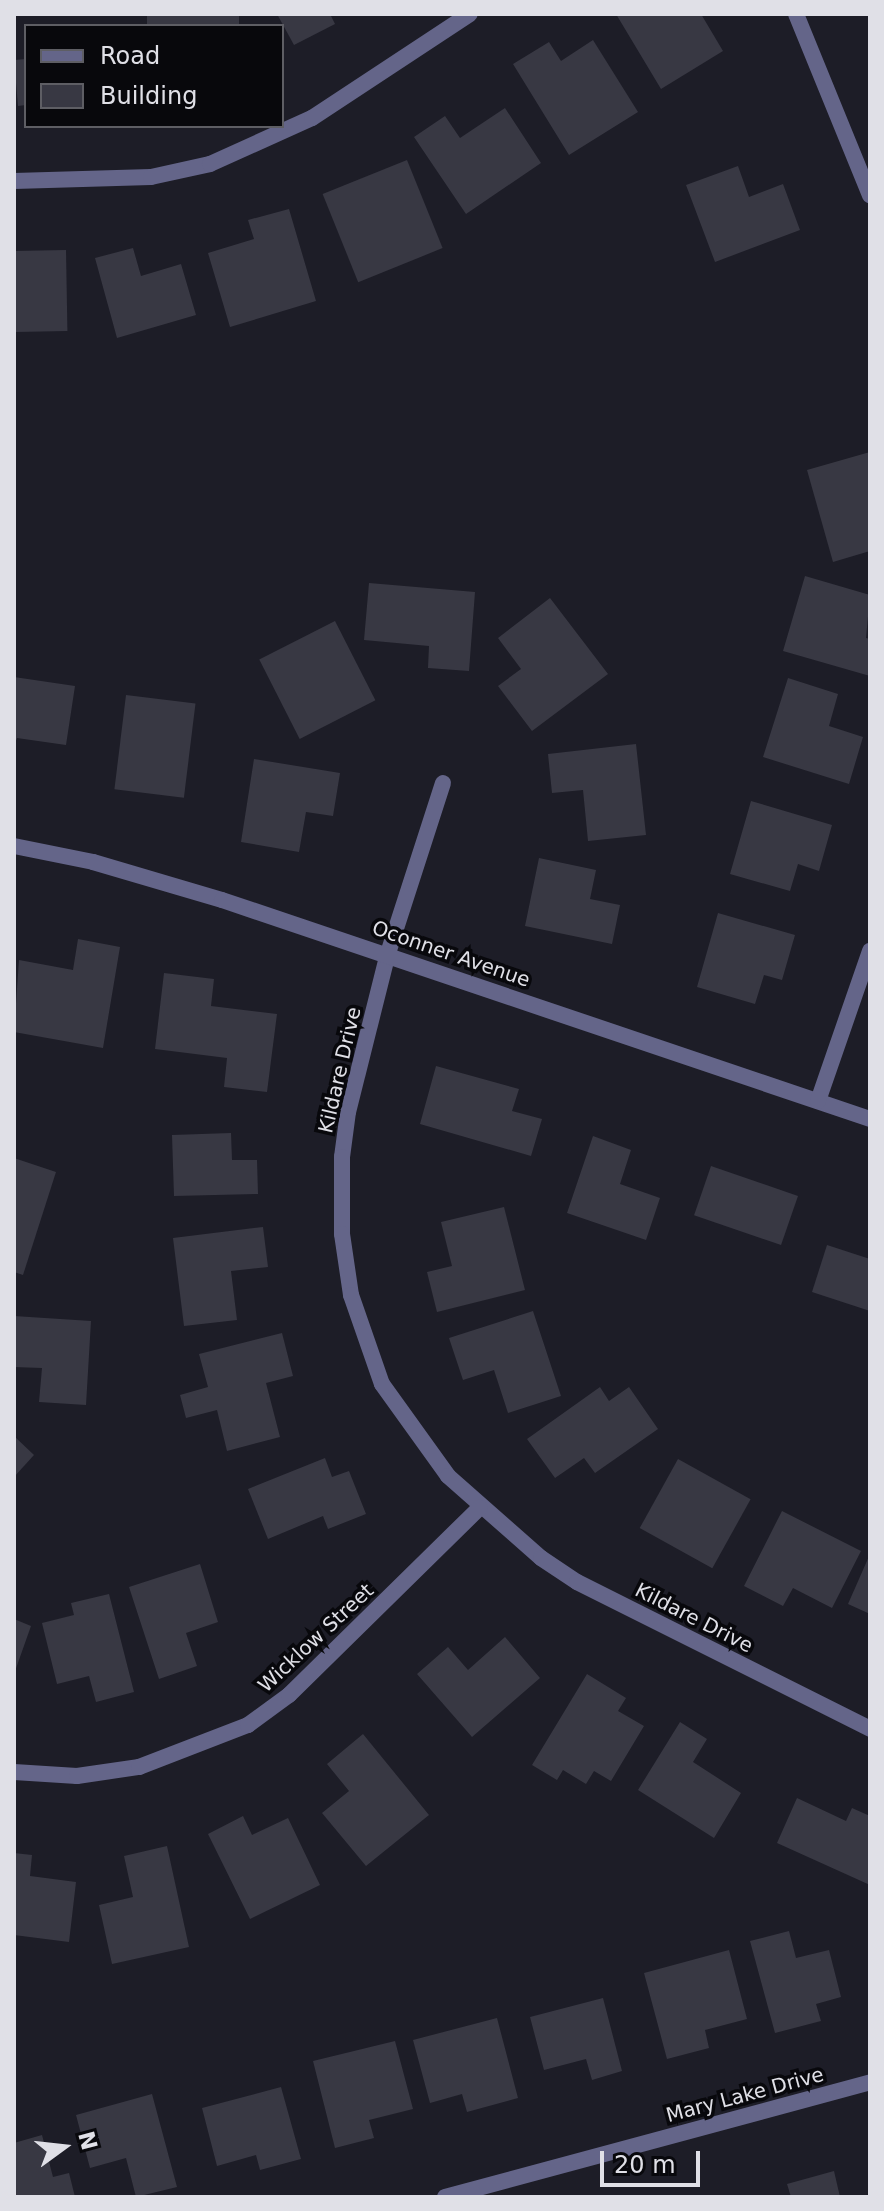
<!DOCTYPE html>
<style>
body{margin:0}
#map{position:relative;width:884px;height:2211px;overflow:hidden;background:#1d1d27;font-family:"DejaVu Sans",sans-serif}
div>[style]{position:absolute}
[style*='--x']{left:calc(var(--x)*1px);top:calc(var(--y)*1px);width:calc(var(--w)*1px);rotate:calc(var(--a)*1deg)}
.building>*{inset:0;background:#383843;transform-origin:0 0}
.minor>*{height:16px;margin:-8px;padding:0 8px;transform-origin:8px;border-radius:8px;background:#646589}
span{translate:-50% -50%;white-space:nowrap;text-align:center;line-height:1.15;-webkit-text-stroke:7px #08080c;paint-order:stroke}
.street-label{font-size:20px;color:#e0e0e7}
.frame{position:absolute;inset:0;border:16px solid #e0e0e7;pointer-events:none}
.legend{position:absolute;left:24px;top:24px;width:260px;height:104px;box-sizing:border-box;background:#08080c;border:2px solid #5e5e64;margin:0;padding:10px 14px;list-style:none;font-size:24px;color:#e0e0e7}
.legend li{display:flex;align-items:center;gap:16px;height:40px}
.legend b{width:40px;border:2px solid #5e5e64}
.north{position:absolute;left:24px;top:2107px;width:80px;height:80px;-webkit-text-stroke:6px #08080c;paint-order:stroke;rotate:75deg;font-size:22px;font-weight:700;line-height:32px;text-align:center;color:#e0e0e7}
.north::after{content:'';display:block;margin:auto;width:28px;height:36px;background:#e0e0e7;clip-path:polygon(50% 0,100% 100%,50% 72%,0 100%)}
.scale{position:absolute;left:600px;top:2151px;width:100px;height:36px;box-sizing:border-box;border:4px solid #e0e0e7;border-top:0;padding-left:10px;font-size:24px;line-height:28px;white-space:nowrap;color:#e0e0e7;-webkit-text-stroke:6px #08080c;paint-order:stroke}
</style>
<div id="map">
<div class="building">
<i style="left:147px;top:14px;width:92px;height:12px"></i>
<i style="clip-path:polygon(277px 14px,330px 14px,335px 24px,294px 45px)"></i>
<i style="clip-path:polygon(616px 14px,701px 14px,723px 51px,661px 89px)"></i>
<i style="clip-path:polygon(593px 40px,638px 112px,569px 155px,513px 64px,549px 42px,561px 61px)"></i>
<i style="clip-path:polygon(26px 59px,26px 105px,18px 106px,14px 60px)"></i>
<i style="clip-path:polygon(505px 108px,541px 163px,466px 214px,414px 137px,445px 116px,460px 138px)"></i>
<i style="left:407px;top:160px;width:95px;height:91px;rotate:68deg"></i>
<i style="clip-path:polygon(738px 166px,749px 197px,783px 184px,800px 230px,715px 262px,686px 185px)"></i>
<i style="clip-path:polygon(289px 209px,316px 301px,230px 327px,208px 253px,254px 239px,248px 220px)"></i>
<i style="clip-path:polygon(133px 248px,141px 276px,181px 264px,196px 315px,117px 338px,95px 258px)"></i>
<i style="left:66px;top:250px;width:81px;height:52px;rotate:89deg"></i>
<i style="clip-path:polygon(870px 452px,870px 551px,833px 562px,807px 470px)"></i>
<i style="clip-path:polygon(805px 576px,870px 595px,866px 638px,870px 639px,870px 676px,783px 651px)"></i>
<i style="clip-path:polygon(369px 583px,475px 592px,469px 671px,428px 668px,429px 646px,364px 640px)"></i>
<i style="clip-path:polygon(550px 598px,608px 674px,532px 731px,498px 686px,521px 669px,498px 638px)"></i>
<i style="left:335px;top:621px;width:89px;height:85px;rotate:63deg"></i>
<i style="clip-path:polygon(14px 677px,75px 686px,66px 745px,17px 738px,14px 746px)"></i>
<i style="clip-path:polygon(788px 678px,838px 694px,829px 726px,863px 737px,849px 784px,763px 757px)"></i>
<i style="left:126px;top:695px;width:70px;height:95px;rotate:7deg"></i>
<i style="clip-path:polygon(636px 744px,646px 835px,588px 841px,583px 790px,552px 793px,548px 754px)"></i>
<i style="clip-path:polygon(254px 759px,340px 773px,333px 816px,306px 812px,299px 852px,241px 842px)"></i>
<i style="clip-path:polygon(751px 801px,832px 825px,819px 871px,798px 864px,790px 891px,730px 874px)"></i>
<i style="clip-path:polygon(539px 858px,596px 870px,590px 899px,620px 905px,612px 944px,525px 926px)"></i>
<i style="clip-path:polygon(718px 913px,795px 935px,782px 980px,764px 975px,755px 1004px,697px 987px)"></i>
<i style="clip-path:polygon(78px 939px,120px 947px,103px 1048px,14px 1032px,19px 960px,73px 970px)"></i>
<i style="clip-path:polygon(164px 973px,214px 979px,211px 1006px,277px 1014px,267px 1092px,224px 1087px,227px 1058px,155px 1049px)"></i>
<i style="clip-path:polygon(436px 1066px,519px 1089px,512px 1111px,542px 1119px,531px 1156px,420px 1124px)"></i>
<i style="clip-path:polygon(231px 1133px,232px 1160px,257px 1160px,258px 1194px,174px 1196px,172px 1135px)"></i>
<i style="clip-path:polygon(593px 1136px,631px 1150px,620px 1184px,660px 1198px,646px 1240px,567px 1213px)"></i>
<i style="clip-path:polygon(14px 1158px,56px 1172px,23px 1275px,14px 1272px)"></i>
<i style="left:711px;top:1166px;width:92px;height:52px;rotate:19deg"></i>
<i style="clip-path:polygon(504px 1207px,525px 1290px,437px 1312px,427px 1272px,452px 1266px,441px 1222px)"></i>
<i style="clip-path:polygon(263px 1227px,268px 1267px,231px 1271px,237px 1320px,184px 1326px,173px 1238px)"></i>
<i style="clip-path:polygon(827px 1245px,870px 1259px,870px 1311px,812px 1292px)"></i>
<i style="clip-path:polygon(533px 1311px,561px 1396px,508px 1413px,494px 1370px,463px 1380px,449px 1338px)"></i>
<i style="clip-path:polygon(14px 1316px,91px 1321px,86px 1405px,39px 1402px,42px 1368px,14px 1367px)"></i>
<i style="clip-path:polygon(282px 1333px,293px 1376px,266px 1383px,280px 1437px,227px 1451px,217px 1410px,186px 1418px,180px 1395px,208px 1387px,199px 1354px)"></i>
<i style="clip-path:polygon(600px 1387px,609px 1401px,629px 1387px,658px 1429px,595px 1473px,584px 1458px,555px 1478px,527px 1439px)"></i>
<i style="clip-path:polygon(14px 1436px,34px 1455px,14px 1477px)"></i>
<i style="clip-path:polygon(325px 1458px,332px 1477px,349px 1471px,366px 1514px,328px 1529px,323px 1516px,268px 1539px,248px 1489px)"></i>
<i style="left:678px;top:1459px;width:83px;height:79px;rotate:29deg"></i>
<i style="clip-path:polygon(782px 1511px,861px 1551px,832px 1608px,793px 1588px,783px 1606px,744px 1586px)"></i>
<i style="clip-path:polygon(870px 1554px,870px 1614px,848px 1604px)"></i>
<i style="clip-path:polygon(200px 1564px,218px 1622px,186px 1633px,197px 1666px,159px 1679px,129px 1587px)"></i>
<i style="clip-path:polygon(109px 1594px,134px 1692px,96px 1702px,89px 1676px,57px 1684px,42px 1623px,74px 1615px,71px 1603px)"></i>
<i style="clip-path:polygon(14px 1619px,31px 1626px,14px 1674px)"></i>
<i style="clip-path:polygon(505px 1637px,540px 1678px,472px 1737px,417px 1674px,448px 1647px,468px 1670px)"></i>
<i style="clip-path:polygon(587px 1674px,626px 1698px,618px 1711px,644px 1726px,611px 1781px,594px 1771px,586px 1784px,563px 1770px,557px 1780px,532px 1765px)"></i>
<i style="clip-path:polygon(680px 1722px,707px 1739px,693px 1762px,741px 1793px,714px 1838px,638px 1790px)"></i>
<i style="clip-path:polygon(363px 1734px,429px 1815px,366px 1866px,322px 1813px,349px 1791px,327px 1764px)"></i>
<i style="clip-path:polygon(797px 1798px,846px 1821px,852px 1808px,870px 1816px,870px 1885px,777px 1843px)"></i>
<i style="clip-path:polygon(243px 1816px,252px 1835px,288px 1818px,320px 1885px,250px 1919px,208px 1834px)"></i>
<i style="clip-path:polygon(167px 1846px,189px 1947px,112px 1964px,99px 1905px,133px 1897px,124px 1856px)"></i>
<i style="clip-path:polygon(14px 1853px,32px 1855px,30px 1876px,76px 1882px,69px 1942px,14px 1935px)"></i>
<i style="clip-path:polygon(789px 1931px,796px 1958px,829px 1950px,841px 1997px,816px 2004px,821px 2021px,775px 2033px,750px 1941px)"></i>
<i style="clip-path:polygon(729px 1950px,747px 2019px,705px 2030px,709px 2048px,667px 2059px,644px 1973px)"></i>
<i style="clip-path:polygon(603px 1998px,622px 2071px,592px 2080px,586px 2059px,544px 2070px,530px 2017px)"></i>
<i style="clip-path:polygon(497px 2018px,518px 2098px,467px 2112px,462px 2094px,430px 2103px,413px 2040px)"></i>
<i style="clip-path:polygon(395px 2041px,413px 2109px,369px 2120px,374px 2138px,335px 2148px,313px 2061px)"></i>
<i style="clip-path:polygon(281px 2087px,301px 2159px,260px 2170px,256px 2155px,217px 2166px,202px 2108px)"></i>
<i style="clip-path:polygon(152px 2094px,177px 2187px,136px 2197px,126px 2158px,90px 2168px,76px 2115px)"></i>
<i style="clip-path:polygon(42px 2135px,53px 2177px,69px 2173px,75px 2197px,14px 2197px,14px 2143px)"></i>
<i style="clip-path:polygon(834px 2171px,840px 2197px,791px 2197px,787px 2184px)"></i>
</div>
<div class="minor">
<i style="--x:796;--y:14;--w:196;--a:67.8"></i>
<i style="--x:14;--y:181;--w:137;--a:-1.7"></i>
<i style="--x:151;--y:177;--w:60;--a:-12.4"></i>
<i style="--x:210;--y:164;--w:112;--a:-24.3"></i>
<i style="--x:312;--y:118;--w:189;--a:-33.4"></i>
<i style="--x:443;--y:783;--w:179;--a:107.9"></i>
<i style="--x:388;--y:953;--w:164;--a:104.1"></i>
<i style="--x:348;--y:1112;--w:45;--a:97.6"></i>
<i style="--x:342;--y:1157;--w:77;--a:90"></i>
<i style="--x:342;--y:1234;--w:62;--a:81.6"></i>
<i style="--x:351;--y:1295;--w:94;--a:70.8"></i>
<i style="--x:382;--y:1384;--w:113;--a:54.3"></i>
<i style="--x:448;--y:1476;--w:124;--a:41.4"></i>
<i style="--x:541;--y:1558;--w:43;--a:33.7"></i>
<i style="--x:577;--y:1582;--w:328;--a:26.6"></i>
<i style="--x:14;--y:846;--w:81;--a:11.4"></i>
<i style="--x:93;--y:862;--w:134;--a:16.4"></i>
<i style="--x:222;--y:900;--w:684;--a:18.67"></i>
<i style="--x:818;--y:1101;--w:159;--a:-70.9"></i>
<i style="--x:14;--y:1772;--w:63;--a:3.6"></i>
<i style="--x:77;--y:1776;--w:63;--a:-8.3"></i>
<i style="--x:139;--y:1767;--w:117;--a:-21.1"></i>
<i style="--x:248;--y:1725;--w:51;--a:-36.2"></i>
<i style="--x:289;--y:1695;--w:267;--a:-44.5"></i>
<i style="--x:445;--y:2197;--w:440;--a:-15.1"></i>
</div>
<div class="street-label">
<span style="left:451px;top:954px;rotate:19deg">Oconner Avenue</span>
<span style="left:340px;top:1070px;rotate:-77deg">Kildare Drive</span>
<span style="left:694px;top:1618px;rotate:27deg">Kildare Drive</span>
<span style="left:316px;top:1638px;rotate:-43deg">Wicklow Street</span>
<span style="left:745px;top:2095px;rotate:-15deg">Mary Lake Drive</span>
</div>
<div class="frame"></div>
<ul class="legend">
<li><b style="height:10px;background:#646589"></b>Road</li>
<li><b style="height:22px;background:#383843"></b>Building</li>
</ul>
<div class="north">N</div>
<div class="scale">20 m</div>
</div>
